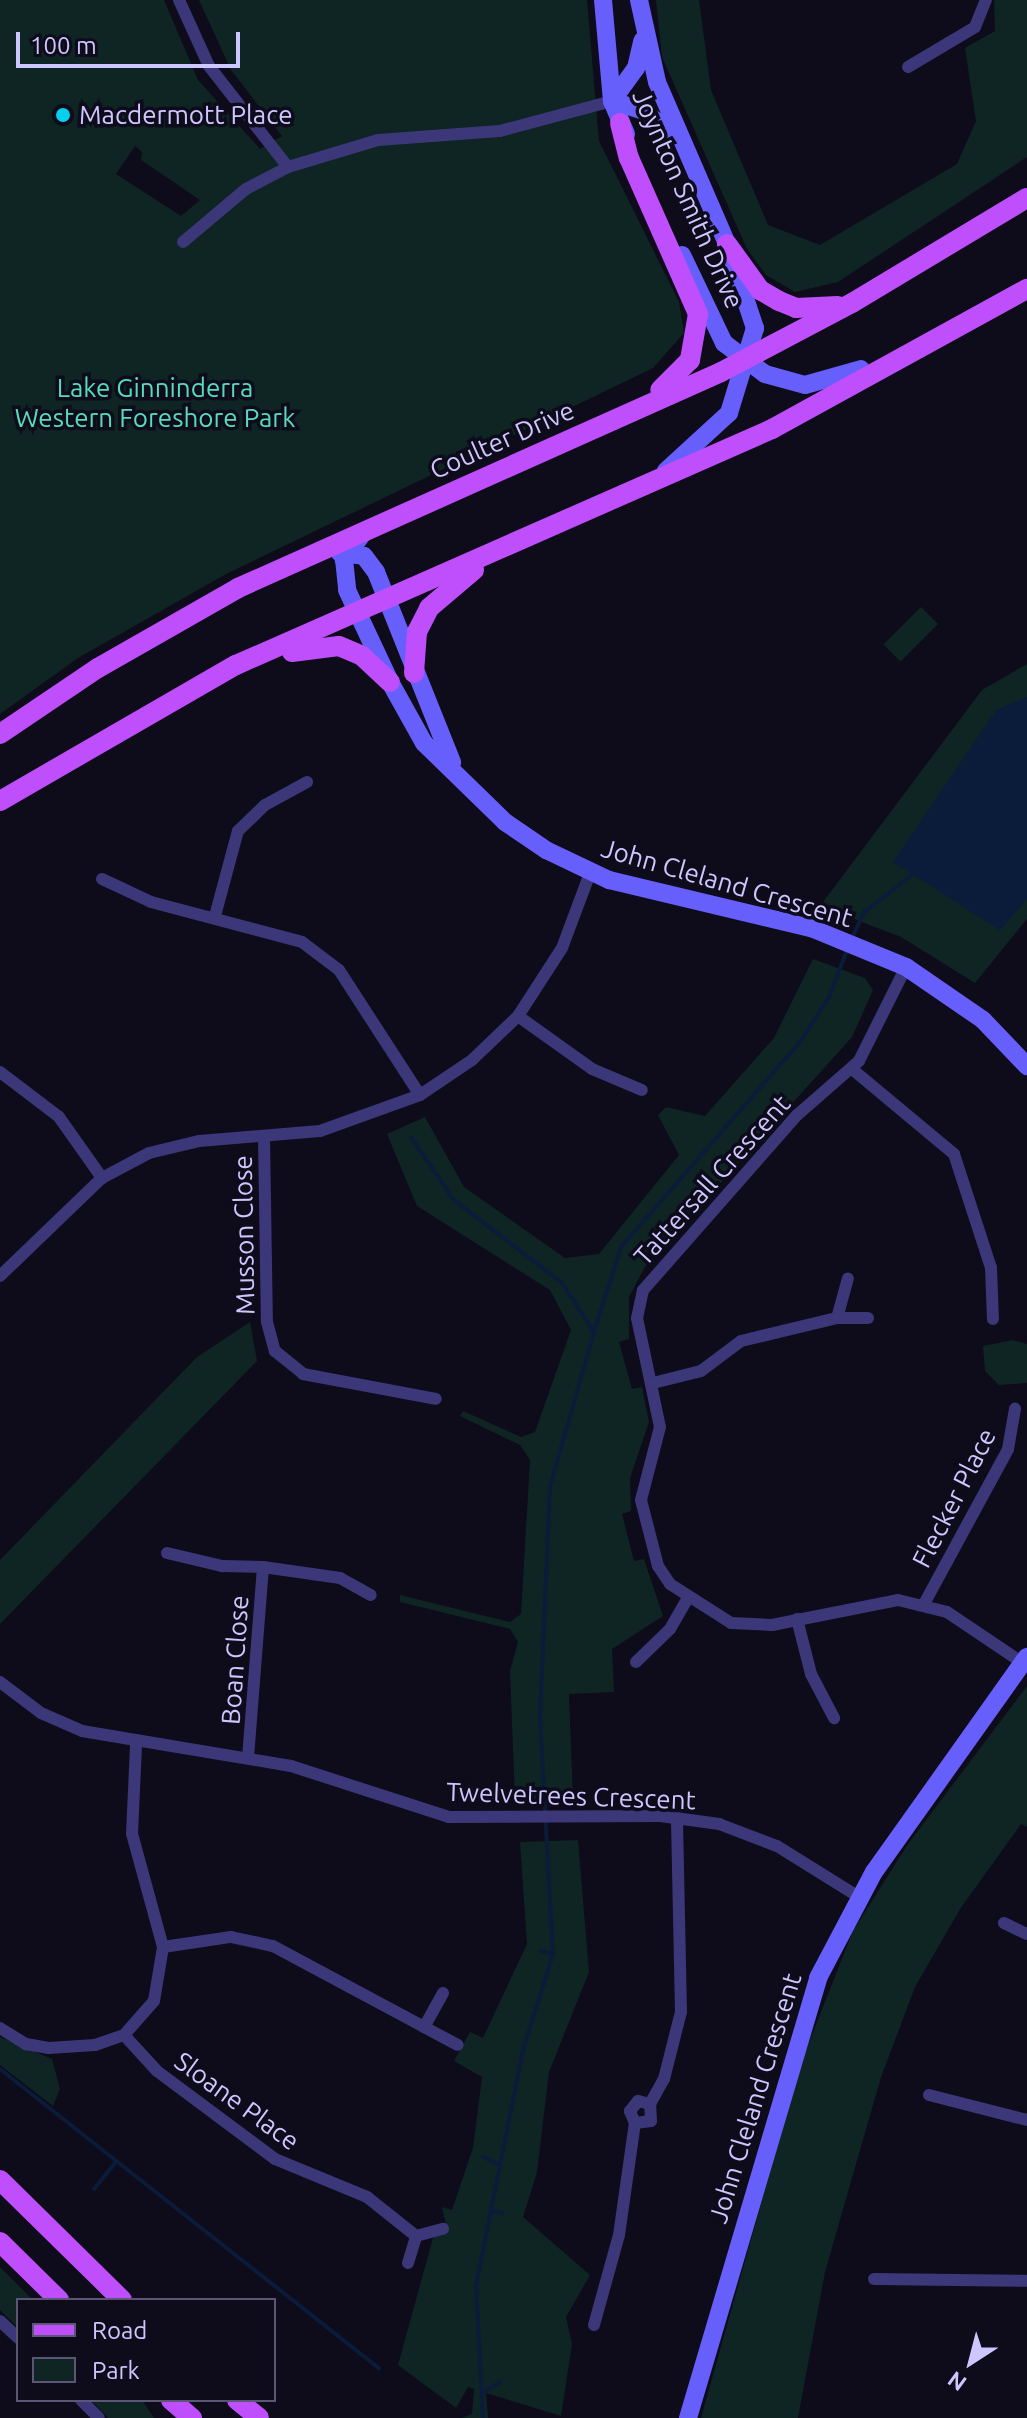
<!DOCTYPE html>
<style>
body{margin:0}
#map{position:relative;width:1027px;height:2418px;overflow:hidden;background:#0e0b1b;font-family:Ubuntu,sans-serif}
div>[style]{position:absolute}
[style*='--x']{left:calc(var(--x)*1px);top:calc(var(--y)*1px);width:calc(var(--w)*1px);rotate:calc(var(--a)*1deg)}
.green>*{inset:0;background:#0e2524;transform-origin:0 0}
.water>*{inset:0;background:#0b1b3a}
.stream>*{height:4px;margin:-2px;padding:0 2px;transform-origin:2px;border-radius:2px;background:#0b1b3a}
.street>*{height:12px;margin:-6px;padding:0 6px;transform-origin:6px;border-radius:6px;background:#3b3779}
.secondary>*{height:18px;margin:-9px;padding:0 9px;transform-origin:9px;border-radius:9px;background:#665ffc}
.primary>*{height:20px;margin:-10px;padding:0 10px;transform-origin:10px;border-radius:10px;background:#bf4ffc}
.dots>*{width:22px;height:22px;translate:-50% -50%;box-sizing:border-box;border:4px solid #0e0b1b;border-radius:50%}
span{translate:-50% -50%;white-space:nowrap;text-align:center;line-height:1.15;-webkit-text-stroke:7px #0e0b1b;paint-order:stroke}
.poi-label{font-size:26px;color:#cec6fe}
.left{translate:0 -50%;text-align:left}
.street-label{font-size:26px;color:#cec6fe}
.park-label{font-size:26px;color:#55dbbd}
.legend{position:absolute;left:16px;top:2298px;width:260px;height:104px;box-sizing:border-box;background:#0e0b1b;border:2px solid #5b5676;margin:0;padding:10px 14px;list-style:none;font-size:24px;color:#cec6fe}
.legend li{display:flex;align-items:center;gap:16px;height:40px}
.legend b{width:40px;border:2px solid #5b5676}
.north{position:absolute;left:931px;top:2322px;width:80px;height:80px;-webkit-text-stroke:6px #0e0b1b;paint-order:stroke;rotate:216deg;font-size:22px;font-weight:700;line-height:32px;text-align:center;color:#cec6fe}
.north::after{content:'';display:block;margin:auto;width:28px;height:36px;background:#cec6fe;clip-path:polygon(50% 0,100% 100%,50% 72%,0 100%)}
.scale{position:absolute;left:16px;top:32px;width:224px;height:36px;box-sizing:border-box;border:4px solid #cec6fe;border-top:0;padding-left:10px;font-size:24px;line-height:28px;white-space:nowrap;color:#cec6fe;-webkit-text-stroke:6px #0e0b1b;paint-order:stroke}
</style>
<div id="map">
<div class="green">
<i style="clip-path:polygon(evenodd,0 0,164px 0,198px 80px,260px 149px,282px 136px,231px 70px,199px 0,587px 0,599px 141px,679px 302px,684px 333px,653px 368px,226px 574px,78px 658px,0 714px,0 0,135px 146px,142px 152px,141px 160px,200px 200px,181px 216px,116px 174px,135px 146px)"></i>
<i style="clip-path:polygon(656px 0,699px 0,711px 90px,768px 225px,820px 245px,957px 164px,976px 121px,965px 48px,995px 31px,994px 0,1027px 0,1027px 157px,838px 282px,795px 292px,766px 275px,747px 249px,662px 57px)"></i>
<i style="left:921px;top:607px;width:24px;height:53px;rotate:45deg"></i>
<i style="clip-path:polygon(1027px 664px,1027px 919px,975px 983px,901px 937px,820px 906px,982px 690px)"></i>
<i style="clip-path:polygon(813px 959px,865px 978px,873px 990px,852px 1037px,645px 1267px,629px 1297px,629px 1339px,619px 1342px,632px 1389px,642px 1387px,649px 1422px,630px 1478px,631px 1511px,622px 1514px,634px 1561px,644px 1559px,663px 1616px,612px 1649px,614px 1692px,569px 1694px,573px 1799px,515px 1801px,510px 1671px,518px 1642px,510px 1629px,400px 1602px,400px 1595px,510px 1622px,521px 1614px,530px 1460px,520px 1445px,460px 1416px,463px 1411px,521px 1437px,535px 1432px,571px 1330px,550px 1290px,417px 1206px,387px 1134px,425px 1117px,464px 1187px,565px 1258px,599px 1254px,679px 1155px,658px 1115px,666px 1107px,705px 1116px,774px 1038px)"></i>
<i style="clip-path:polygon(250px 1322px,257px 1361px,0 1624px,0 1560px,197px 1357px)"></i>
<i style="clip-path:polygon(1013px 1340px,1027px 1344px,1027px 1383px,999px 1385px,985px 1371px,983px 1346px)"></i>
<i style="clip-path:polygon(1027px 1686px,1027px 1827px,1021px 1824px,960px 1909px,915px 1987px,881px 2077px,825px 2272px,798px 2418px,701px 2418px,800px 2065px,853px 1931px,908px 1844px)"></i>
<i style="clip-path:polygon(578px 1840px,589px 1972px,549px 2072px,537px 2172px,523px 2217px,590px 2275px,566px 2317px,572px 2344px,561px 2416px,486px 2393px,488px 2418px,461px 2418px,472px 2414px,474px 2389px,468px 2387px,456px 2408px,398px 2365px,433px 2238px,447px 2229px,442px 2207px,452px 2210px,473px 2148px,482px 2077px,454px 2061px,470px 2032px,483px 2038px,527px 1944px,520px 1842px)"></i>
<i style="clip-path:polygon(0 2037px,52px 2059px,60px 2089px,53px 2106px,0 2065px)"></i>
<i style="clip-path:polygon(0 2267px,33px 2300px,18px 2300px,18px 2328px,0 2310px)"></i>
<i style="clip-path:polygon(91px 2400px,142px 2400px,154px 2418px,108px 2418px)"></i>
</div>
<div class="water">
<i style="clip-path:polygon(1027px 697px,1027px 899px,1000px 930px,893px 862px,996px 710px)"></i>
</div>
<div class="stream">
<i style="--x:852;--y:938;--w:29;--a:-65"></i>
<i style="--x:864;--y:912;--w:66;--a:-37.6"></i>
<i style="--x:411;--y:1137;--w:76;--a:55.7"></i>
<i style="--x:454;--y:1200;--w:136;--a:37.5"></i>
<i style="--x:562;--y:1283;--w:59;--a:56.9"></i>
<i style="--x:594;--y:1332;--w:160;--a:105.9"></i>
<i style="--x:550;--y:1486;--w:231;--a:92.5"></i>
<i style="--x:540;--y:1717;--w:237;--a:86.9"></i>
<i style="--x:553;--y:1954;--w:101;--a:107.4"></i>
<i style="--x:523;--y:2050;--w:240;--a:101.3"></i>
<i style="--x:476;--y:2285;--w:133;--a:87"></i>
<i style="--x:594;--y:1332;--w:89;--a:-72.4"></i>
<i style="--x:621;--y:1247;--w:272;--a:-48.9"></i>
<i style="--x:800;--y:1042;--w:54;--a:-57.2"></i>
<i style="--x:829;--y:997;--w:50;--a:-69"></i>
<i style="--x:541;--y:1951;--w:12;--a:14"></i>
<i style="--x:0;--y:2069;--w:483;--a:38.3"></i>
<i style="--x:483;--y:2157;--w:17;--a:25"></i>
<i style="--x:94;--y:2189;--w:36;--a:-51"></i>
<i style="--x:490;--y:2211;--w:13;--a:9"></i>
<i style="--x:483;--y:2392;--w:20;--a:-30"></i>
</div>
<div class="street">
<i style="--x:179;--y:0;--w:72;--a:65.6"></i>
<i style="--x:209;--y:66;--w:128;--a:52"></i>
<i style="--x:288;--y:167;--w:94;--a:-16.7"></i>
<i style="--x:378;--y:140;--w:122;--a:-4.2"></i>
<i style="--x:500;--y:131;--w:116;--a:-15"></i>
<i style="--x:908;--y:67;--w:78;--a:-30.8"></i>
<i style="--x:975;--y:27;--w:29;--a:-68"></i>
<i style="--x:183;--y:242;--w:82;--a:-40.1"></i>
<i style="--x:246;--y:189;--w:47;--a:-27.6"></i>
<i style="--x:102;--y:879;--w:54;--a:25.1"></i>
<i style="--x:151;--y:902;--w:156;--a:14.8"></i>
<i style="--x:302;--y:942;--w:46;--a:37.1"></i>
<i style="--x:339;--y:970;--w:149;--a:57.1"></i>
<i style="--x:215;--y:916;--w:88;--a:-74.9"></i>
<i style="--x:238;--y:831;--w:37;--a:-44"></i>
<i style="--x:265;--y:805;--w:48;--a:-28.7"></i>
<i style="--x:906;--y:967;--w:105;--a:116.6"></i>
<i style="--x:859;--y:1061;--w:82;--a:138.9"></i>
<i style="--x:797;--y:1115;--w:233;--a:131.3"></i>
<i style="--x:643;--y:1290;--w:29;--a:102"></i>
<i style="--x:637;--y:1318;--w:111;--a:78.1"></i>
<i style="--x:660;--y:1427;--w:75;--a:104.6"></i>
<i style="--x:641;--y:1500;--w:68;--a:75.6"></i>
<i style="--x:658;--y:1566;--w:22;--a:56"></i>
<i style="--x:670;--y:1584;--w:72;--a:32.6"></i>
<i style="--x:731;--y:1623;--w:41;--a:2.8"></i>
<i style="--x:772;--y:1625;--w:128;--a:-11.2"></i>
<i style="--x:898;--y:1600;--w:50;--a:13.8"></i>
<i style="--x:947;--y:1612;--w:92;--a:33.9"></i>
<i style="--x:518;--y:1016;--w:91;--a:35.6"></i>
<i style="--x:592;--y:1069;--w:54;--a:22.8"></i>
<i style="--x:852;--y:1069;--w:133;--a:39.8"></i>
<i style="--x:954;--y:1154;--w:120;--a:72"></i>
<i style="--x:991;--y:1268;--w:51;--a:87.8"></i>
<i style="--x:0;--y:1072;--w:74;--a:37.3"></i>
<i style="--x:59;--y:1117;--w:75;--a:54.8"></i>
<i style="--x:264;--y:1137;--w:185;--a:89.1"></i>
<i style="--x:267;--y:1322;--w:30;--a:75"></i>
<i style="--x:275;--y:1351;--w:36;--a:39"></i>
<i style="--x:303;--y:1374;--w:135;--a:10.6"></i>
<i style="--x:0;--y:1276;--w:141;--a:-43.9"></i>
<i style="--x:102;--y:1178;--w:53;--a:-28"></i>
<i style="--x:149;--y:1153;--w:51;--a:-13.5"></i>
<i style="--x:199;--y:1141;--w:121;--a:-4.7"></i>
<i style="--x:320;--y:1131;--w:106;--a:-19.8"></i>
<i style="--x:420;--y:1095;--w:63;--a:-33.9"></i>
<i style="--x:472;--y:1060;--w:64;--a:-43.7"></i>
<i style="--x:518;--y:1016;--w:81;--a:-57.1"></i>
<i style="--x:562;--y:948;--w:80;--a:-69.5"></i>
<i style="--x:837;--y:1318;--w:41;--a:-74.6"></i>
<i style="--x:653;--y:1383;--w:49;--a:-14"></i>
<i style="--x:701;--y:1371;--w:50;--a:-36.9"></i>
<i style="--x:741;--y:1341;--w:99;--a:-13.5"></i>
<i style="--x:837;--y:1318;--w:31;--a:0"></i>
<i style="--x:167;--y:1553;--w:57;--a:13.3"></i>
<i style="--x:222;--y:1566;--w:41;--a:1.4"></i>
<i style="--x:263;--y:1567;--w:190;--a:94.5"></i>
<i style="--x:263;--y:1567;--w:78;--a:8.1"></i>
<i style="--x:340;--y:1578;--w:35;--a:29"></i>
<i style="--x:924;--y:1604;--w:176;--a:-61.5"></i>
<i style="--x:1008;--y:1449;--w:41;--a:-80.1"></i>
<i style="--x:797;--y:1619;--w:57;--a:75.7"></i>
<i style="--x:811;--y:1674;--w:50;--a:62.4"></i>
<i style="--x:636;--y:1662;--w:47;--a:-44.1"></i>
<i style="--x:670;--y:1629;--w:36;--a:-60"></i>
<i style="--x:0;--y:1682;--w:51;--a:37.1"></i>
<i style="--x:41;--y:1713;--w:45;--a:23.7"></i>
<i style="--x:82;--y:1731;--w:212;--a:9.5"></i>
<i style="--x:291;--y:1766;--w:166;--a:17.9"></i>
<i style="--x:449;--y:1817;--w:211;--a:-0.3"></i>
<i style="--x:660;--y:1816;--w:60;--a:7.7"></i>
<i style="--x:719;--y:1824;--w:62;--a:20.8"></i>
<i style="--x:777;--y:1846;--w:97;--a:31.9"></i>
<i style="--x:1004;--y:1923;--w:25;--a:26"></i>
<i style="--x:163;--y:1947;--w:69;--a:-8.4"></i>
<i style="--x:231;--y:1937;--w:43;--a:12.1"></i>
<i style="--x:273;--y:1946;--w:171;--a:28.2"></i>
<i style="--x:443;--y:1993;--w:39;--a:119"></i>
<i style="--x:424;--y:2027;--w:38;--a:28"></i>
<i style="--x:0;--y:2028;--w:31;--a:32"></i>
<i style="--x:26;--y:2044;--w:23;--a:10"></i>
<i style="--x:49;--y:2048;--w:46;--a:-3.7"></i>
<i style="--x:95;--y:2045;--w:31;--a:-19"></i>
<i style="--x:124;--y:2035;--w:45;--a:-48.6"></i>
<i style="--x:154;--y:2001;--w:55;--a:-80.5"></i>
<i style="--x:163;--y:1947;--w:117;--a:-105.3"></i>
<i style="--x:132;--y:1834;--w:89;--a:-87.4"></i>
<i style="--x:124;--y:2035;--w:49;--a:47.5"></i>
<i style="--x:157;--y:2071;--w:147;--a:36.7"></i>
<i style="--x:275;--y:2159;--w:100;--a:22.4"></i>
<i style="--x:367;--y:2197;--w:63;--a:38.5"></i>
<i style="--x:416;--y:2236;--w:28;--a:-15"></i>
<i style="--x:929;--y:2095;--w:101;--a:14.3"></i>
<i style="--x:650;--y:2104;--w:29;--a:-61"></i>
<i style="--x:664;--y:2079;--w:69;--a:-75.8"></i>
<i style="--x:681;--y:2012;--w:195;--a:-91.2"></i>
<i style="--x:635;--y:2123;--w:16;--a:-7"></i>
<i style="--x:651;--y:2121;--w:17;--a:-93"></i>
<i style="--x:408;--y:2263;--w:28;--a:-73"></i>
<i style="--x:874;--y:2279;--w:153;--a:0.7"></i>
<i style="--x:0;--y:2321;--w:25;--a:43"></i>
<i style="--x:594;--y:2325;--w:93;--a:-74.5"></i>
<i style="--x:619;--y:2235;--w:113;--a:-81.9"></i>
<i style="--x:635;--y:2123;--w:13;--a:-113"></i>
<i style="--x:630;--y:2111;--w:13;--a:-51"></i>
<i style="--x:638;--y:2101;--w:12;--a:14"></i>
<i style="--x:81;--y:2400;--w:25;--a:45"></i>
</div>
<div class="secondary">
<i style="--x:603;--y:0;--w:101;--a:84.9"></i>
<i style="--x:612;--y:101;--w:36;--a:67"></i>
<i style="--x:639;--y:0;--w:84;--a:77.6"></i>
<i style="--x:657;--y:82;--w:176;--a:66.6"></i>
<i style="--x:727;--y:244;--w:89;--a:71.6"></i>
<i style="--x:755;--y:328;--w:89;--a:107"></i>
<i style="--x:729;--y:413;--w:86;--a:137.4"></i>
<i style="--x:612;--y:101;--w:41;--a:-54"></i>
<i style="--x:636;--y:68;--w:28;--a:-77"></i>
<i style="--x:612;--y:101;--w:30;--a:17"></i>
<i style="--x:641;--y:110;--w:42;--a:36.3"></i>
<i style="--x:682;--y:255;--w:98;--a:64.5"></i>
<i style="--x:724;--y:343;--w:51;--a:37.1"></i>
<i style="--x:765;--y:374;--w:41;--a:15.4"></i>
<i style="--x:805;--y:385;--w:58;--a:-15.9"></i>
<i style="--x:364;--y:532;--w:34;--a:127"></i>
<i style="--x:344;--y:559;--w:31;--a:84"></i>
<i style="--x:347;--y:590;--w:102;--a:64.9"></i>
<i style="--x:390;--y:682;--w:70;--a:60.9"></i>
<i style="--x:424;--y:743;--w:113;--a:44.3"></i>
<i style="--x:505;--y:822;--w:50;--a:34.3"></i>
<i style="--x:546;--y:850;--w:70;--a:25.5"></i>
<i style="--x:609;--y:880;--w:208;--a:13.4"></i>
<i style="--x:811;--y:928;--w:103;--a:22.3"></i>
<i style="--x:906;--y:967;--w:93;--a:34.5"></i>
<i style="--x:983;--y:1020;--w:64;--a:46.3"></i>
<i style="--x:340;--y:553;--w:24;--a:7"></i>
<i style="--x:364;--y:556;--w:20;--a:53"></i>
<i style="--x:376;--y:572;--w:205;--a:68.2"></i>
<i style="--x:688;--y:2418;--w:459;--a:-73.5"></i>
<i style="--x:818;--y:1978;--w:120;--a:-62.2"></i>
<i style="--x:874;--y:1872;--w:264;--a:-54.6"></i>
</div>
<div class="primary">
<i style="--x:620;--y:123;--w:36;--a:76"></i>
<i style="--x:629;--y:158;--w:171;--a:66.1"></i>
<i style="--x:698;--y:314;--w:47;--a:99.9"></i>
<i style="--x:690;--y:360;--w:42;--a:135"></i>
<i style="--x:727;--y:244;--w:57;--a:54.3"></i>
<i style="--x:760;--y:290;--w:22;--a:30"></i>
<i style="--x:779;--y:301;--w:18;--a:22"></i>
<i style="--x:796;--y:308;--w:42;--a:-2.7"></i>
<i style="--x:292;--y:652;--w:47;--a:-7.3"></i>
<i style="--x:339;--y:646;--w:25;--a:23"></i>
<i style="--x:362;--y:656;--w:38;--a:43"></i>
<i style="--x:414;--y:673;--w:41;--a:-85.8"></i>
<i style="--x:417;--y:632;--w:27;--a:-63"></i>
<i style="--x:429;--y:608;--w:59;--a:-40.2"></i>
<i style="--x:0;--y:734;--w:118;--a:-34"></i>
<i style="--x:98;--y:668;--w:161;--a:-29.7"></i>
<i style="--x:238;--y:588;--w:529;--a:-24.09"></i>
<i style="--x:721;--y:372;--w:148;--a:-27.8"></i>
<i style="--x:852;--y:303;--w:204;--a:-31"></i>
<i style="--x:0;--y:801;--w:272;--a:-30"></i>
<i style="--x:236;--y:665;--w:586;--a:-23.76"></i>
<i style="--x:772;--y:429;--w:291;--a:-28.8"></i>
<i style="--x:0;--y:2180;--w:171;--a:44.5"></i>
<i style="--x:0;--y:2242;--w:83;--a:44.5"></i>
<i style="--x:171;--y:2400;--w:28;--a:41"></i>
<i style="--x:237;--y:2400;--w:28;--a:39"></i>
</div>
<div class="dots">
<i style="left:63px;top:115px;background:#04cfec"></i>
</div>
<div class="poi-label">
<span class="left" style="left:79px;top:115px">Macdermott Place</span>
</div>
<div class="street-label">
<span style="left:688px;top:199px;rotate:66deg">Joynton Smith Drive</span>
<span style="left:502px;top:440px;rotate:-24deg">Coulter Drive</span>
<span style="left:727px;top:883px;rotate:16deg">John Cleland Crescent</span>
<span style="left:712px;top:1180px;rotate:-48deg">Tattersall Crescent</span>
<span style="left:244px;top:1235px;rotate:-91deg">Musson Close</span>
<span style="left:954px;top:1498px;rotate:-63deg">Flecker Place</span>
<span style="left:235px;top:1660px;rotate:-86deg">Boan Close</span>
<span style="left:571px;top:1796px;rotate:2deg">Twelvetrees Crescent</span>
<span style="left:755px;top:2098px;rotate:-73deg">John Cleland Crescent</span>
<span style="left:237px;top:2101px;rotate:36deg">Sloane Place</span>
</div>
<div class="park-label">
<span style="left:155px;top:403px">Lake Ginninderra<br>Western Foreshore Park</span>
</div>
<ul class="legend">
<li><b style="height:10px;background:#bf4ffc"></b>Road</li>
<li><b style="height:22px;background:#0e2524"></b>Park</li>
</ul>
<div class="north">N</div>
<div class="scale">100 m</div>
</div>
